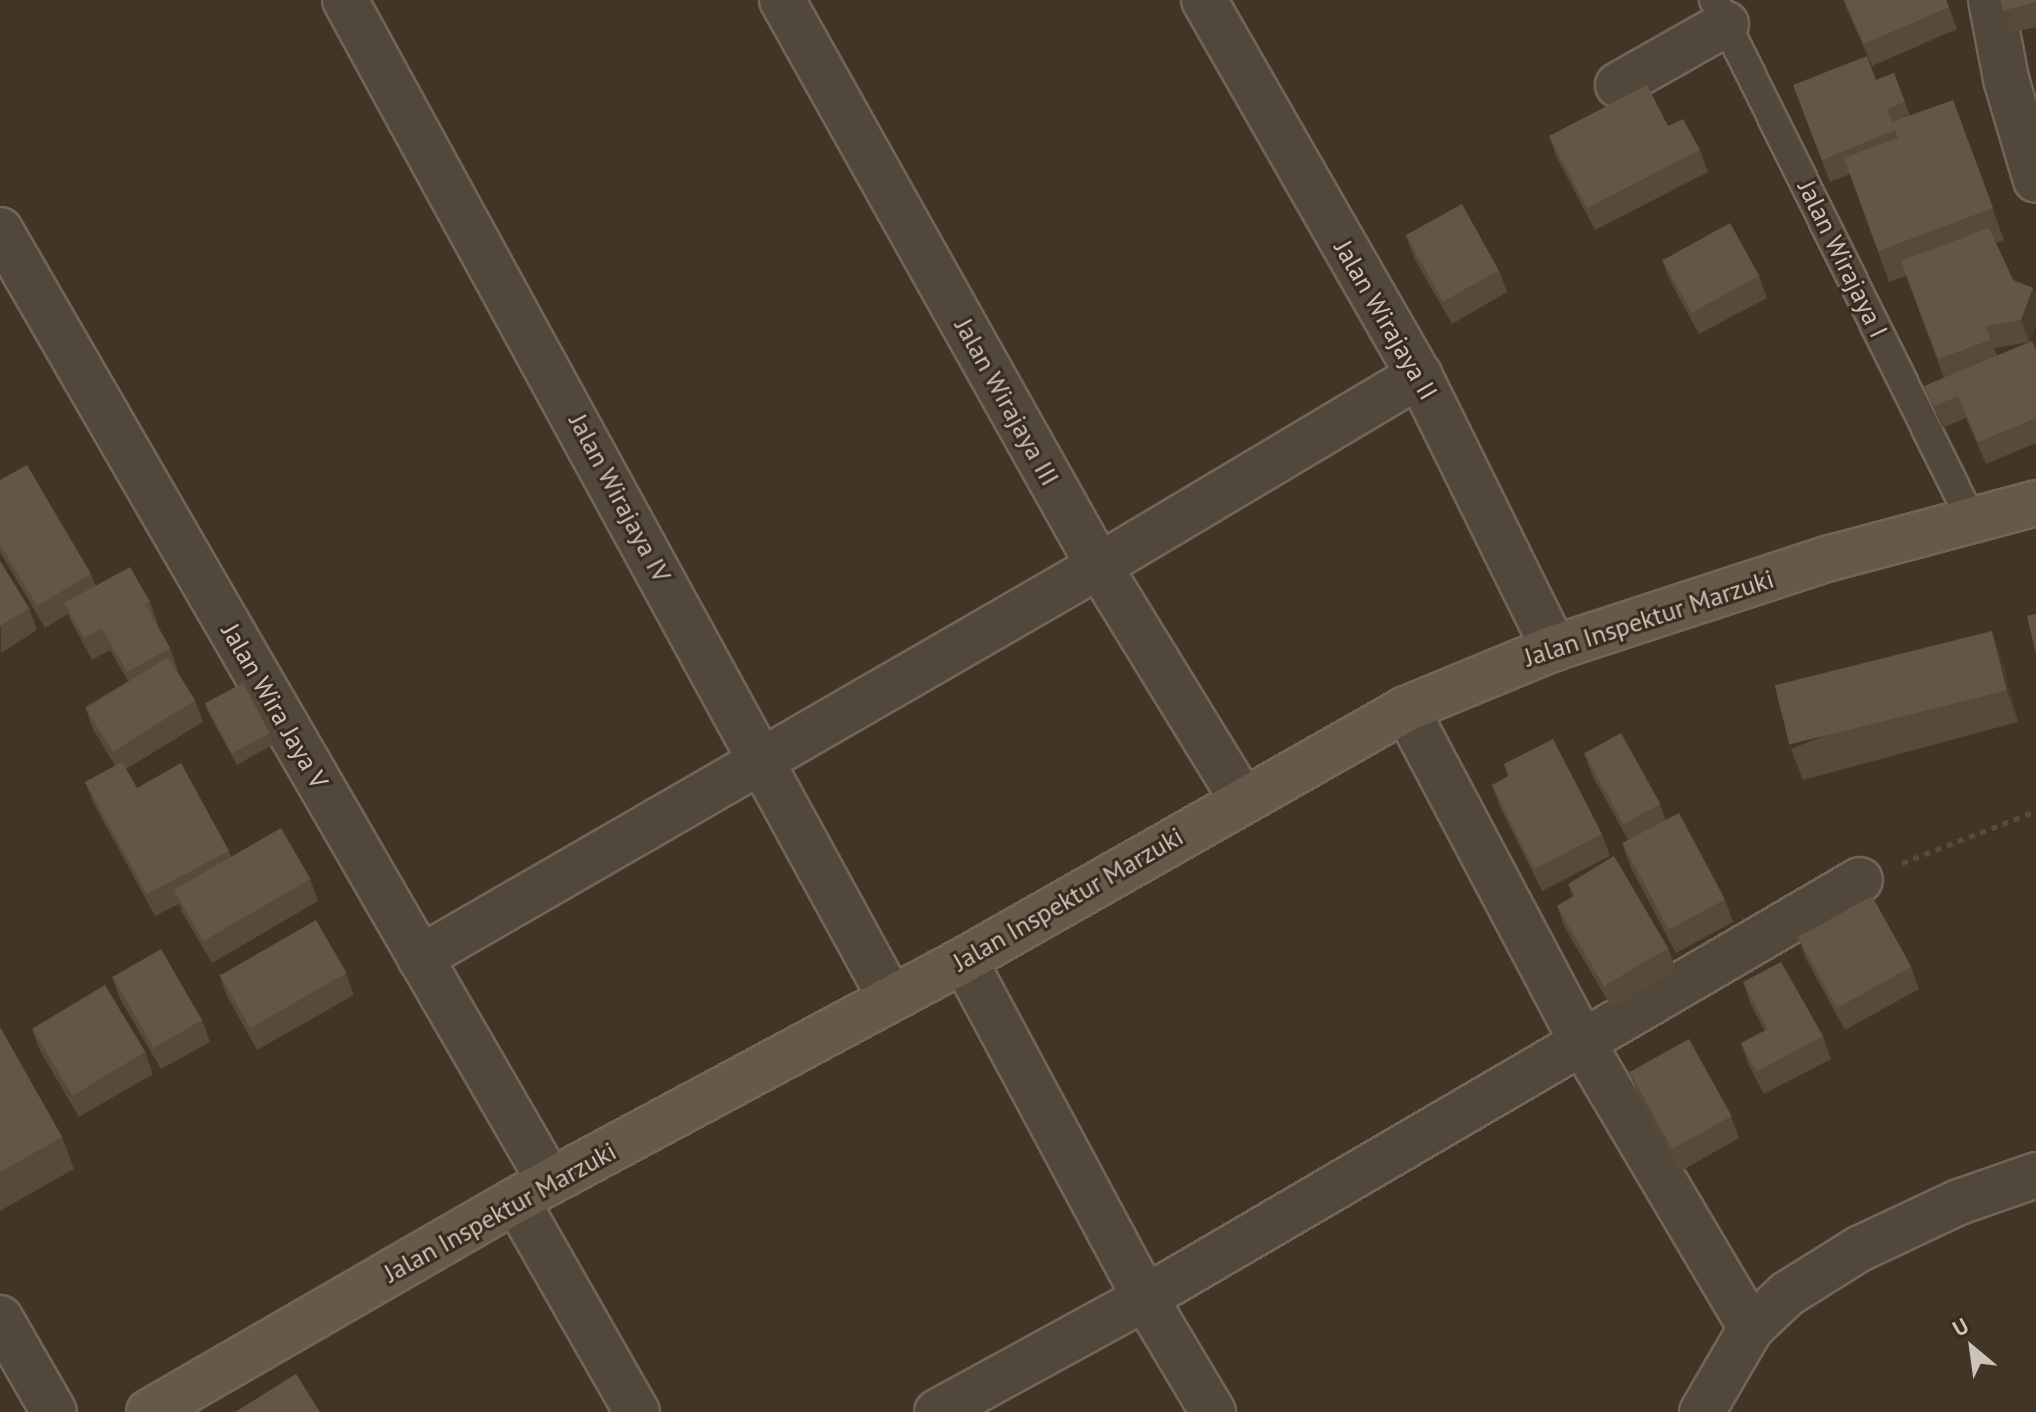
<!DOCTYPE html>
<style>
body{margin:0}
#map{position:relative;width:2036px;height:1412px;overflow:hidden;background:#433526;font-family:"PT Sans",sans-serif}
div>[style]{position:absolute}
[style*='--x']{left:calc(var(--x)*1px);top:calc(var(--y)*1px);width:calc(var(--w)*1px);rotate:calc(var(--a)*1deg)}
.path>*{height:5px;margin-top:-2.5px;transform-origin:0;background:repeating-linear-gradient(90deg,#604747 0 6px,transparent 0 12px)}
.roads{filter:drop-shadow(2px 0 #706559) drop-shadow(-2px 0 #706559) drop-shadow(0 2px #706559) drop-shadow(0 -2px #706559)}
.lane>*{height:28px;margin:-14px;padding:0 14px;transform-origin:14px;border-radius:14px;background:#52473b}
.street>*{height:44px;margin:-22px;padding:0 22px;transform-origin:22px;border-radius:22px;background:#52473b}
.secondary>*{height:44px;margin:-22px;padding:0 22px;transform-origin:22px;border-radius:22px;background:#655949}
.wall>*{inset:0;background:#564a3b}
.shaded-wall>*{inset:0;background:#463c30}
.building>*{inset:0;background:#645645;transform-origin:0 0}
span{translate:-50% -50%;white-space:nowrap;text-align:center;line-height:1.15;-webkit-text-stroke:6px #382c1f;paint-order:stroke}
.street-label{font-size:26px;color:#ccc3b8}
.north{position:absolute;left:1932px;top:1308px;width:80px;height:80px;-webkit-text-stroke:6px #382c1f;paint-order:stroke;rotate:331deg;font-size:22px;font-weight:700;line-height:32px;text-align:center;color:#ccc3b8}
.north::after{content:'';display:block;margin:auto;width:28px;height:36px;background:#ccc3b8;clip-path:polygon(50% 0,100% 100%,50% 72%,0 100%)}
</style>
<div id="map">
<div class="path">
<i style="--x:1902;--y:863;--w:144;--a:-21.2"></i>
</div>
<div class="roads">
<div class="lane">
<i style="--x:1714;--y:0;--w:579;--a:63.66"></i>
</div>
<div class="street">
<i style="--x:345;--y:0;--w:1138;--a:61.34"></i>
<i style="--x:782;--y:0;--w:649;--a:60.75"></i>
<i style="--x:1099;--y:566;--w:272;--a:58.5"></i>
<i style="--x:1204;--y:0;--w:432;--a:60.2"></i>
<i style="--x:1419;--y:375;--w:305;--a:63.7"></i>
<i style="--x:1991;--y:0;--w:80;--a:79.2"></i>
<i style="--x:2006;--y:79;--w:105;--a:73.5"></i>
<i style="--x:1618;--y:85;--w:124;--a:-29.5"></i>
<i style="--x:0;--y:230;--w:1099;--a:59.98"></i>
<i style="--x:1406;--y:709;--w:377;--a:62.1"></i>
<i style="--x:1582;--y:1042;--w:332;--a:59.4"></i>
<i style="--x:420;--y:958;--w:784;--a:-30"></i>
<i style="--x:1099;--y:566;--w:373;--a:-30.8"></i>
<i style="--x:964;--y:960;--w:383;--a:61.8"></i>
<i style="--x:1145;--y:1298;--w:133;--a:59.2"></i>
<i style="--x:516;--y:1200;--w:244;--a:60.3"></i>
<i style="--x:0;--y:1318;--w:108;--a:60.1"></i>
<i style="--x:937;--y:1412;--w:237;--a:-28.7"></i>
<i style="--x:1145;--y:1298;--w:828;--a:-30.31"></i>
<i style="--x:1702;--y:1412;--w:97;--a:-59.7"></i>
<i style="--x:1751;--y:1328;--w:50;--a:-43.4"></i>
<i style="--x:1787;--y:1294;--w:85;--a:-32"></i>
<i style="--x:1859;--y:1249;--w:110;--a:-25.2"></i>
<i style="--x:1959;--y:1202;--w:82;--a:-19.3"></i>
</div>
<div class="secondary">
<i style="--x:149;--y:1412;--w:424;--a:-30"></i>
<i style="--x:516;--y:1200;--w:508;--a:-28.18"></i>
<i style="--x:964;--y:960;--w:508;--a:-29.59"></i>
<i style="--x:1406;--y:709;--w:160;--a:-22.4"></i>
<i style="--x:1554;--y:648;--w:290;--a:-18.1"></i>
<i style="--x:1830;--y:558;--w:213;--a:-14.9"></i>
</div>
</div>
<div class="wall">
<i style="clip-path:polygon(1843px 0,1946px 0,1957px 29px,1872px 66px)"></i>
<i style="clip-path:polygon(2036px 0,2036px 27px,2011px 33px,2003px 11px)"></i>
<i style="clip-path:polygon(1894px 73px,1910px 116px,1953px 100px,2004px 240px,1996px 243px,2013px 280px,2033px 288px,2036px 296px,2036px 323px,2029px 342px,1994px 348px,1997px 356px,2036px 350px,2036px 443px,1986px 464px,1966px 418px,1942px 428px,1924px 386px,1944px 378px,1906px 276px,1889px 282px,1850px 174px,1830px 182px,1793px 85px,1876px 80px)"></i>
<i style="clip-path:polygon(1668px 126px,1700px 150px,1708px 172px,1595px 230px,1557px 158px,1549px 136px)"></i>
<i style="clip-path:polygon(1406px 236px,1499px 270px,1507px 292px,1452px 324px,1414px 258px)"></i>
<i style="clip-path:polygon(1662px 259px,1759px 276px,1767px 298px,1699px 334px,1670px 281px)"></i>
<i style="clip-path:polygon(0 480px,91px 574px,96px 586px,150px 602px,158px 624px,157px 624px,170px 648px,178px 670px,176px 671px,195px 700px,203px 722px,126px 769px,137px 788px,229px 851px,231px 856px,310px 879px,318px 901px,212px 963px,182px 912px,179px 904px,155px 916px,94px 804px,85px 782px,115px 766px,93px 729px,85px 707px,128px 681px,110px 650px,92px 660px,73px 625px,68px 614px,45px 628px,0 552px)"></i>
<i style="clip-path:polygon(0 561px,29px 608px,37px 630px,1px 653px)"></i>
<i style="clip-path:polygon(2003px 663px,2018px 722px,1803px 780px,1791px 749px)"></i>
<i style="clip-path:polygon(205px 704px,270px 733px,274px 744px,237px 765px,210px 716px)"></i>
<i style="clip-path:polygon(1584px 753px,1660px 804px,1666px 821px,1725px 900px,1733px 922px,1676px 953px,1630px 866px,1622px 843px,1628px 840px,1592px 775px)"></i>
<i style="clip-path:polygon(1504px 764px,1602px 834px,1610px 856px,1542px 891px,1500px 807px,1492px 785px,1508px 777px)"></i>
<i style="clip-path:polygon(1568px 884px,1668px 948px,1676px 970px,1612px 1008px,1565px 928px,1557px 906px,1573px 897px)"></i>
<i style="clip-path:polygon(1798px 937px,1911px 967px,1919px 989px,1845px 1030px,1806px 959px)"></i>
<i style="clip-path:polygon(346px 973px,354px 995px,257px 1050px,227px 996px,219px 974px)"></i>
<i style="clip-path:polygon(112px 977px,202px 1020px,210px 1042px,161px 1069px,120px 999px)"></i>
<i style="clip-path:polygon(1743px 982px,1823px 1036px,1831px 1059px,1764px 1094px,1749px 1066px,1741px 1043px,1765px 1031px,1751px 1005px)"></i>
<i style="clip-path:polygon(0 1027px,62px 1137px,74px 1169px,0 1211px)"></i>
<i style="clip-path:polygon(32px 1029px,145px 1052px,153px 1074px,79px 1117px,40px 1051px)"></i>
<i style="clip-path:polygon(1629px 1071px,1731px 1116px,1739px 1138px,1679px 1172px,1637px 1093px)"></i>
</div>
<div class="shaded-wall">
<i style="clip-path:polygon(2033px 288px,2036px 296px,2036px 323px,2029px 342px,2021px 320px)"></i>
<i style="clip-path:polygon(1992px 631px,2003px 663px,2018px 722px,2007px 690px)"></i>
</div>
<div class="building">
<i style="clip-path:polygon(1844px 0,1946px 0,1949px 7px,1864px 44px)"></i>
<i style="clip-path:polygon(2000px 0,2036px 0,2036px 2px,2003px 11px)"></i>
<i style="clip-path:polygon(1867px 56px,1876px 80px,1894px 73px,1905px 102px,1887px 109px,1895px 130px,1822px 160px,1793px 85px)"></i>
<i style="clip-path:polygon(1647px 85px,1668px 126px,1683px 119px,1700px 150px,1587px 208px,1549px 136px)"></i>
<i style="clip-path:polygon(1953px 100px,1993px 208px,1878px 251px,1844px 158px,1898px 138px,1892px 122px)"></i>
<i style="left:1462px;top:204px;width:76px;height:64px;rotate:61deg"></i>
<i style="left:1730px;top:223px;width:60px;height:77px;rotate:61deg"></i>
<i style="clip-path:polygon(1989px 228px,2013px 280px,2033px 288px,2021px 320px,1986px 326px,1990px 340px,1938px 359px,1901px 261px)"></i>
<i style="clip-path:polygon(2032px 341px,2036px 350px,2036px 418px,1978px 442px,1958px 396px,1934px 406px,1924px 386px)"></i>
<i style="clip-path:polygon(27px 465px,91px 574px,37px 606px,0 544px,0 480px)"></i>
<i style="clip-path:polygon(0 561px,29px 608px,0 626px)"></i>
<i style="clip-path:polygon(130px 567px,150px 602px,145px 604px,170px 648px,127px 672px,102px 628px,84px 638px,64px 603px)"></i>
<i style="clip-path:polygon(2036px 614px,2036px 654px,2027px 616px)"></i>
<i style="left:1992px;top:631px;width:61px;height:224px;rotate:76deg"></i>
<i style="left:168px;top:657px;width:51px;height:97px;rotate:58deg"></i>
<i style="left:243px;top:683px;width:57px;height:43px;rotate:62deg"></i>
<i style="left:1621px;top:733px;width:81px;height:42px;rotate:61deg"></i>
<i style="clip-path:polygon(1553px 739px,1602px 834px,1534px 869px,1492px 785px,1509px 776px,1504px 764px)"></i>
<i style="clip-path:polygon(122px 762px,137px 788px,181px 763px,229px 851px,147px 894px,85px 782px)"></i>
<i style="left:1679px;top:813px;width:98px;height:64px;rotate:62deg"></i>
<i style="left:281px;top:828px;width:59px;height:124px;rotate:60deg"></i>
<i style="clip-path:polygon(1614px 856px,1668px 948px,1604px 986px,1557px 906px,1575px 895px,1568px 884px)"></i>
<i style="left:1872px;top:896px;width:81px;height:85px;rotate:61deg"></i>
<i style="left:316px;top:920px;width:61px;height:111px;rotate:60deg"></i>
<i style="left:161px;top:949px;width:82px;height:56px;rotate:60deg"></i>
<i style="clip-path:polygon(1781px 962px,1823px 1036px,1756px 1072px,1741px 1043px,1768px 1029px,1743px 982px)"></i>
<i style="left:105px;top:985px;width:78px;height:85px;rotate:59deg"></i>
<i style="clip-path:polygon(0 1027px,62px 1137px,0 1172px)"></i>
<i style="left:1689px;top:1039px;width:88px;height:68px;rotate:61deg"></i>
<i style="clip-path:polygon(296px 1374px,320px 1412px,235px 1412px)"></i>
</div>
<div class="street-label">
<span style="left:1843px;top:259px;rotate:64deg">Jalan Wirajaya I</span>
<span style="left:1386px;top:320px;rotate:60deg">Jalan Wirajaya II</span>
<span style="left:1007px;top:402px;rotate:61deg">Jalan Wirajaya III</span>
<span style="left:620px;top:498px;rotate:62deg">Jalan Wirajaya IV</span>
<span style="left:1649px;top:618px;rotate:-18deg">Jalan Inspektur Marzuki</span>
<span style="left:275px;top:706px;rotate:60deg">Jalan Wira Jaya V</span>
<span style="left:1068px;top:899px;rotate:-30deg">Jalan Inspektur Marzuki</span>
<span style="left:500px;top:1212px;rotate:-29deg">Jalan Inspektur Marzuki</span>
</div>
<div class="north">U</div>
</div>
